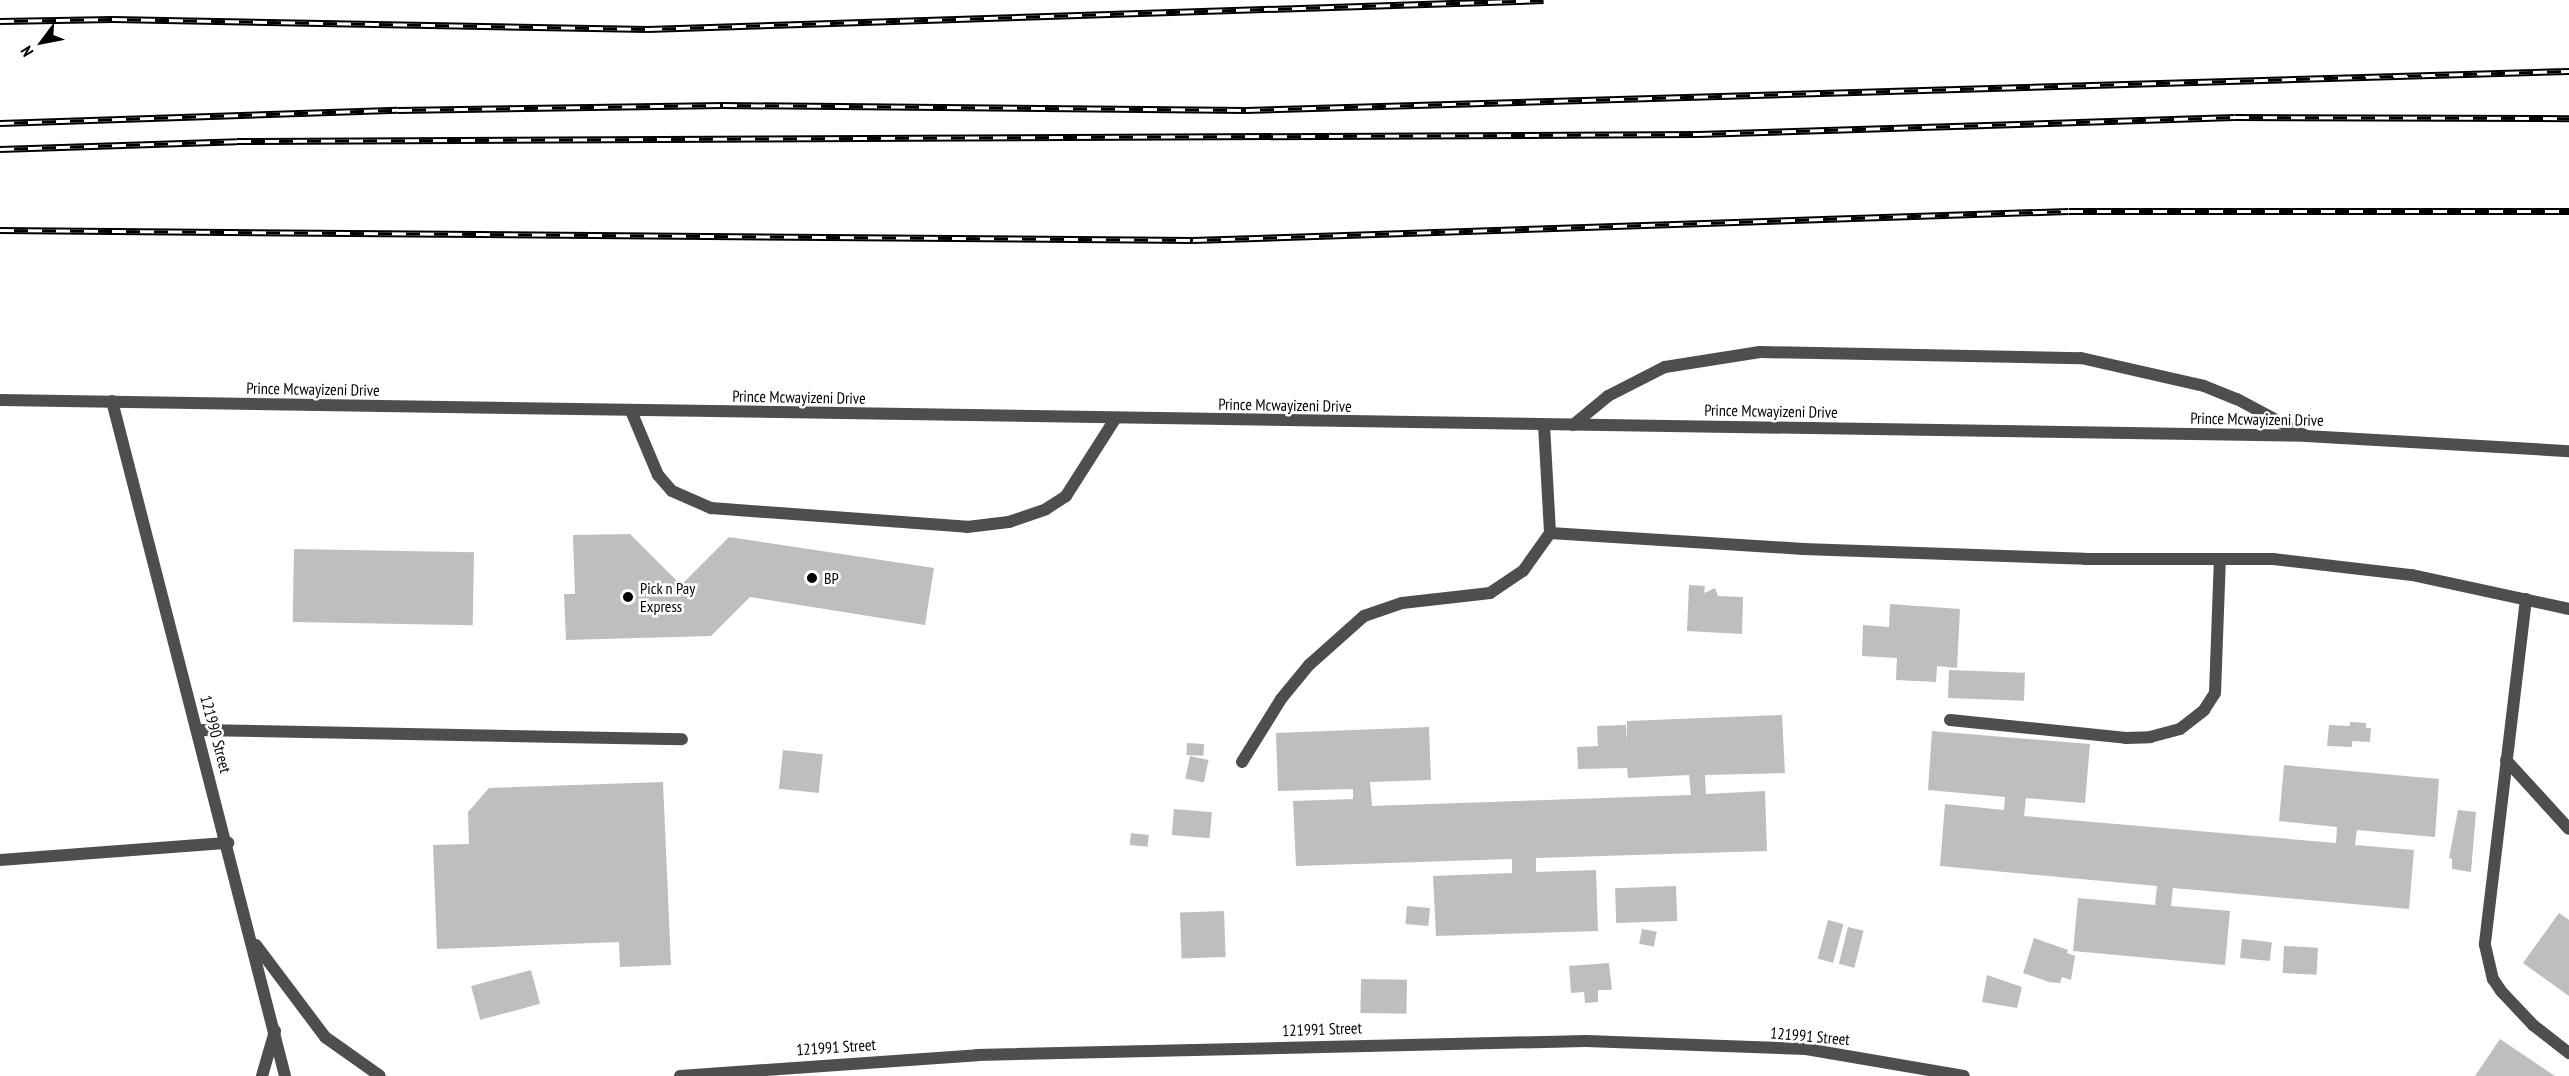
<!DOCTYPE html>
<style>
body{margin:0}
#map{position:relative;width:2569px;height:1076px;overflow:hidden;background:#fff;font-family:"PT Sans Narrow",sans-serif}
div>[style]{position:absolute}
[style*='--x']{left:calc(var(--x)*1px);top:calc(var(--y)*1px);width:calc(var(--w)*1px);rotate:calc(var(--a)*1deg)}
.building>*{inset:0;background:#bebebe;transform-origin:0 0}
.service>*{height:12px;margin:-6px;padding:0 6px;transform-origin:6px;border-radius:6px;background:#4e4e4e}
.minor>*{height:12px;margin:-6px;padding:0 6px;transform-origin:6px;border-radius:6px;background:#4e4e4e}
.tertiary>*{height:12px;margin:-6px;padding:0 6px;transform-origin:6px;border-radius:6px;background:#4e4e4e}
.rail>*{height:7px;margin-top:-3.5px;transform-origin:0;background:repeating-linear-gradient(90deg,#fff 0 14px,#000 0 28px);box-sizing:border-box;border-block:2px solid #000}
.dots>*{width:16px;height:16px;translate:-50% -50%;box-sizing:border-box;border:3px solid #fff;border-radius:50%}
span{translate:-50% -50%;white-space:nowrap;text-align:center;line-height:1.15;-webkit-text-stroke:5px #fff;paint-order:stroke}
.street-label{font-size:16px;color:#000}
.poi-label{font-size:16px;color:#000}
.left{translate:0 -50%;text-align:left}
.north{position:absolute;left:12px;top:12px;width:60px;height:60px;-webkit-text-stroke:4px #fff;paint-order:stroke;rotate:238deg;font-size:16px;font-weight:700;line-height:24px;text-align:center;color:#000}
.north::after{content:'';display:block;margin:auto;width:21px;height:27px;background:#000;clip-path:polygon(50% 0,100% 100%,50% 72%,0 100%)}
</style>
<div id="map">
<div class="building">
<i style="clip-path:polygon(630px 534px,681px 585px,729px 537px,934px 568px,925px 625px,750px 597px,711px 636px,566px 640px,564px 594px,575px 594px,573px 535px)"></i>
<i style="left:294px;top:549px;width:180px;height:73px;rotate:1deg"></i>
<i style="clip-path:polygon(1689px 585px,1705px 586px,1704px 593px,1715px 588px,1718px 596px,1743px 597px,1742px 634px,1687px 631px)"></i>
<i style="clip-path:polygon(1890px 604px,1960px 609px,1957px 668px,1937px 666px,1936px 682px,1896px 680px,1897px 658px,1862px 656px,1863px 625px,1889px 627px)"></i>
<i style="left:1949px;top:670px;width:76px;height:28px;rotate:2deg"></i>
<i style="clip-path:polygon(1782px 715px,1785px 773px,1705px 775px,1706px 794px,1765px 791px,1767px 851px,1536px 858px,1536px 872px,1596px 870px,1598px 931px,1436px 936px,1433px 876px,1512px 873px,1512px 859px,1296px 866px,1293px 801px,1353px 799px,1353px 789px,1278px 791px,1276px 733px,1429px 727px,1431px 780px,1370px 782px,1372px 806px,1691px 795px,1689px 775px,1628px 778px,1627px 768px,1578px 769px,1577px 747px,1598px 746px,1597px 726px,1626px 725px,1627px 743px,1627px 721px)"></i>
<i style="clip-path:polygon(2350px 722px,2366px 723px,2366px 728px,2371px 728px,2370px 742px,2352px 741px,2352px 747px,2327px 746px,2329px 725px,2350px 726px)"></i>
<i style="clip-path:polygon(1932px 731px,2090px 744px,2085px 803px,2026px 798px,2024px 816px,2336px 843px,2337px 827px,2279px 821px,2284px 765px,2439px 779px,2435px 837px,2357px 830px,2355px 845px,2414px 850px,2409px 909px,2173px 888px,2171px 906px,2230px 911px,2225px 965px,2073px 951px,2078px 898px,2155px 905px,2157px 886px,1940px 866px,1945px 804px,2004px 810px,2005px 797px,1928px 790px)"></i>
<i style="left:1187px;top:743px;width:17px;height:12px;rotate:3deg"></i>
<i style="left:783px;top:750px;width:40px;height:39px;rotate:6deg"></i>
<i style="left:1190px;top:756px;width:19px;height:23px;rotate:12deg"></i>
<i style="clip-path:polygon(663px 782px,671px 965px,620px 967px,619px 942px,437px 949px,433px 845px,469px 844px,468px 812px,489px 788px)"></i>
<i style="left:1174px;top:809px;width:38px;height:26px;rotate:5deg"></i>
<i style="clip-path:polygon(2458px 810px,2476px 812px,2471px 872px,2452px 869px,2452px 859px,2449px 858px)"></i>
<i style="left:1131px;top:833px;width:18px;height:12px;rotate:6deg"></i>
<i style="left:1676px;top:886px;width:35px;height:61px;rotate:88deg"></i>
<i style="left:1407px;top:906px;width:23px;height:18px;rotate:5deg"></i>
<i style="left:1224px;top:911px;width:46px;height:44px;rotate:88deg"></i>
<i style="clip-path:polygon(2559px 913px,2569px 920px,2569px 996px,2523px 963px)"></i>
<i style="left:1828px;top:920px;width:16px;height:40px;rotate:15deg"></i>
<i style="left:1848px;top:927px;width:16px;height:38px;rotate:14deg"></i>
<i style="left:1642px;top:929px;width:15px;height:15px;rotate:11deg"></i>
<i style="clip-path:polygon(2034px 938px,2068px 950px,2067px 953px,2075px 956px,2071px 980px,2062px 977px,2060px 983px,2049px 982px,2023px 973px)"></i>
<i style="left:2242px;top:939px;width:30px;height:19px;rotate:6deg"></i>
<i style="left:2284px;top:946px;width:34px;height:27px;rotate:3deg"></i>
<i style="clip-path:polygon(1609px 963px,1612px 990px,1598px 990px,1598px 1002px,1585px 1003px,1584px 992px,1571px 993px,1569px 966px)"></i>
<i style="left:531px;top:970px;width:35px;height:62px;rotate:75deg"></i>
<i style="clip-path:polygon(1987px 975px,2022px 987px,2017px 1008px,1982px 1002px)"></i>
<i style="left:1361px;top:979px;width:46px;height:34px;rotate:1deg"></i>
<i style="clip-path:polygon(2500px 1039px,2555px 1076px,2475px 1076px)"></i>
</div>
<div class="service">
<i style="--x:631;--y:411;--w:69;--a:67.1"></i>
<i style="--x:658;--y:475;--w:21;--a:49"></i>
<i style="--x:672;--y:491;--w:43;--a:23.6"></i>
<i style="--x:711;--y:508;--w:257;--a:4.2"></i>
<i style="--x:967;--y:527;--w:42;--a:-6.8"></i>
<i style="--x:1009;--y:522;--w:39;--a:-19"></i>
<i style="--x:1046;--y:509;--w:24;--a:-33"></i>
<i style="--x:1066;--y:496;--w:91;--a:-57.5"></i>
<i style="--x:1544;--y:425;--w:108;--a:86.8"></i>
<i style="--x:1550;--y:533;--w:254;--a:3.6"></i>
<i style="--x:1803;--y:549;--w:282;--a:2"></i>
<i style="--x:2085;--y:559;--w:188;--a:0"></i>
<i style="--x:2273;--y:559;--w:140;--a:6.6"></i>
<i style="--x:2412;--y:575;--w:161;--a:12.2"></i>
<i style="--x:1573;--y:425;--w:45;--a:-39.6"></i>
<i style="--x:1608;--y:396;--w:64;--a:-27"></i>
<i style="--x:1665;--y:367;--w:96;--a:-9"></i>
<i style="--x:1760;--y:352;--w:321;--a:1.1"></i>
<i style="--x:2081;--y:358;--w:126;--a:12.8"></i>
<i style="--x:2204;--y:386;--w:35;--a:22"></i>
<i style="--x:2237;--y:399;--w:78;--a:28.2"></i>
<i style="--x:2526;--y:599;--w:348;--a:96.8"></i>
<i style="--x:2485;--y:945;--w:35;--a:77"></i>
<i style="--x:2493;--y:979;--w:14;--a:56"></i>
<i style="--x:2501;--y:991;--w:47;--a:46.7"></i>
<i style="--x:2533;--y:1025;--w:46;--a:37.9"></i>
<i style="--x:1950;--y:720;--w:177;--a:5.8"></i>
<i style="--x:2126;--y:738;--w:24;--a:-2"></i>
<i style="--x:2150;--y:737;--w:31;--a:-15"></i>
<i style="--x:2180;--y:729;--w:31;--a:-38"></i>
<i style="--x:2204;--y:710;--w:20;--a:-57"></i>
<i style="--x:2215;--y:693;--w:134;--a:-87.9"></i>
<i style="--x:198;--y:730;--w:484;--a:1.1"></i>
<i style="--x:2506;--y:760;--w:93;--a:47.6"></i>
<i style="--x:1242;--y:762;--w:74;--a:-58.2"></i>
<i style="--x:1281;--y:699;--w:44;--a:-50.5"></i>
<i style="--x:1309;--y:665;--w:74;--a:-41.7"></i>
<i style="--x:1364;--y:616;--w:40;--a:-18.9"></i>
<i style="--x:1402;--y:603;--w:89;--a:-6.5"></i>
<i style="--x:1490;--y:593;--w:40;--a:-34"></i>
<i style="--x:1523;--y:571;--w:47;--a:-54.6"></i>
<i style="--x:0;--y:860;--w:229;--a:-4.3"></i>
</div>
<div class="minor">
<i style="--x:112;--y:401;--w:697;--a:75.62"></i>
<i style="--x:256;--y:945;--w:115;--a:53.1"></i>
<i style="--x:325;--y:1037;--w:67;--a:35.3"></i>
<i style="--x:262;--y:1076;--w:47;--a:-73.9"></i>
<i style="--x:680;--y:1076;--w:298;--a:-4"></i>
<i style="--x:977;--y:1055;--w:609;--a:-1.32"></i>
<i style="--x:1586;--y:1041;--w:220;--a:2.1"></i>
<i style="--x:1806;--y:1049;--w:160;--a:9.7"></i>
</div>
<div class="tertiary">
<i style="--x:0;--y:400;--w:2306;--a:0.89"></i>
<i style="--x:2306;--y:436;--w:263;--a:3.3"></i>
</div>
<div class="rail">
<i style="--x:0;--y:21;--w:113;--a:-1"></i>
<i style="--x:113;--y:19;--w:535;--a:1.07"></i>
<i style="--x:648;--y:29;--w:896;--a:-1.85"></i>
<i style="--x:0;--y:123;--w:398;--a:-1.9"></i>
<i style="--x:398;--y:110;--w:325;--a:-0.9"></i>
<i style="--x:723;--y:105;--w:523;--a:0.55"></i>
<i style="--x:1246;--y:110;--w:1324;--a:-1.69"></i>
<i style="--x:0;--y:149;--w:237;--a:-1.9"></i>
<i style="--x:237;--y:141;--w:1461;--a:-0.27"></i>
<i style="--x:1698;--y:134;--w:537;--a:-1.81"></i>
<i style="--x:2235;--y:117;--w:334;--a:0.2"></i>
<i style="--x:0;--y:230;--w:1193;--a:0.48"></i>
<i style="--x:1193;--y:240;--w:876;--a:-1.9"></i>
<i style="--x:2069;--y:211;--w:500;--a:0"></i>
</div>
<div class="dots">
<i style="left:812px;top:578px;background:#000"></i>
<i style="left:628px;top:597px;background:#000"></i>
</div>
<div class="street-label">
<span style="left:313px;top:389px;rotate:1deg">Prince Mcwayizeni Drive</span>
<span style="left:799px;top:397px;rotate:1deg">Prince Mcwayizeni Drive</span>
<span style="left:1285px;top:405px;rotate:1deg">Prince Mcwayizeni Drive</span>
<span style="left:1771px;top:411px;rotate:1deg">Prince Mcwayizeni Drive</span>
<span style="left:2257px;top:419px;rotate:1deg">Prince Mcwayizeni Drive</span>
<span style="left:216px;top:734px;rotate:75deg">121990 Street</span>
<span style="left:1322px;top:1029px;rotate:-2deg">121991 Street</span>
<span style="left:1810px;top:1036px;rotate:5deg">121991 Street</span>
<span style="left:836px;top:1047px;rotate:-4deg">121991 Street</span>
</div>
<div class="poi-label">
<span class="left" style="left:824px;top:578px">BP</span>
<span class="left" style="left:640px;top:597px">Pick n Pay<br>Express</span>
</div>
<div class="north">N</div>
</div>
